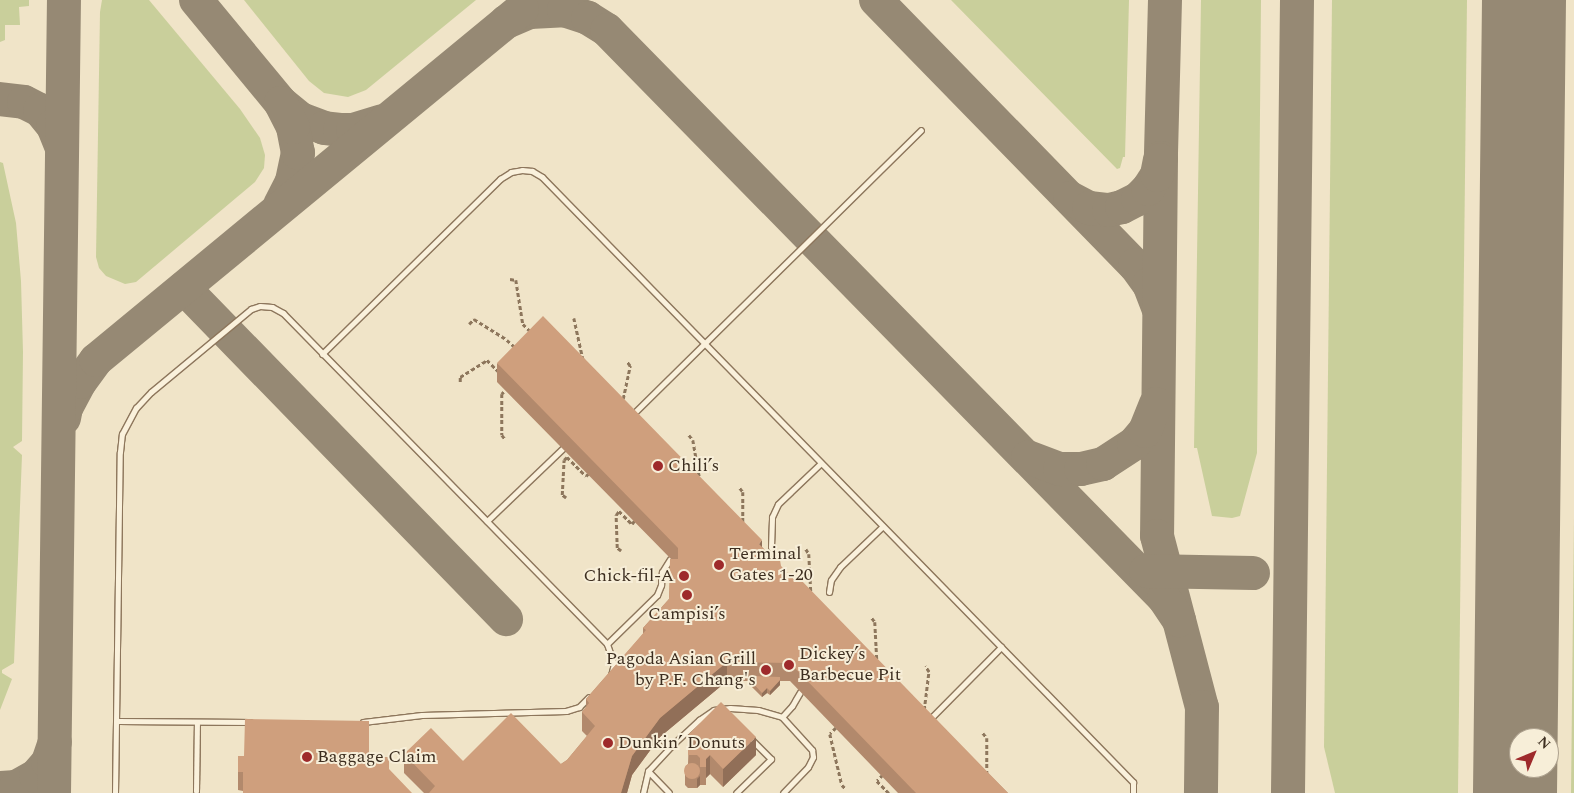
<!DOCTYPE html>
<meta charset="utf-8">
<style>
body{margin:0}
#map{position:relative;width:1574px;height:793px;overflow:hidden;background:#f0e4c8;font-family:Spectral,serif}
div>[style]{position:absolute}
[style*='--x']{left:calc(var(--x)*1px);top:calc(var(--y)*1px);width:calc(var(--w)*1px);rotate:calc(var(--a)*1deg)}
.green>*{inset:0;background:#c9cf9b}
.taxiway>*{height:34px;margin:-17px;padding:0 17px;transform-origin:17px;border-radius:17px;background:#968974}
.runway>*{height:84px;margin:-42px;padding:0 42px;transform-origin:42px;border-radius:42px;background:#968974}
.path>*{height:2.5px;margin-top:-1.25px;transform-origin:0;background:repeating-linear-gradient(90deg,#8d765c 0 4px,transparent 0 6.5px)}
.roads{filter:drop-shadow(1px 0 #8d765c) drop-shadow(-1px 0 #8d765c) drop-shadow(0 1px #8d765c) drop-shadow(0 -1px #8d765c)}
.service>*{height:5px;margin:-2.5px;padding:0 2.5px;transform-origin:2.5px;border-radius:2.5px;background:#faf1dc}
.path-bridge>*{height:2.5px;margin-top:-1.25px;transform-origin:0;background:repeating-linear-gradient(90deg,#8d765c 0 4px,transparent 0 6.5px)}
.wall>*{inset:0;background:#b2896c}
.shaded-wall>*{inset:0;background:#916f58}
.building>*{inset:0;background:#cf9f7d}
.round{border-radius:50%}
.dots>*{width:14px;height:14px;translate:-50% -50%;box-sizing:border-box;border:2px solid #f7eed8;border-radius:50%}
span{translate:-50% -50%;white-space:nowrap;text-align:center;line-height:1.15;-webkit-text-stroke:4px #f7eed8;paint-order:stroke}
.poi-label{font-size:18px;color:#3d2e20}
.left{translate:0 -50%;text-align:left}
.right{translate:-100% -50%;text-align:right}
.north{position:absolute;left:1509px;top:728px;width:50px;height:50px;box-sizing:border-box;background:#f7eed8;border:1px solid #ada18e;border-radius:50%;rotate:45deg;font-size:14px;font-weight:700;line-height:20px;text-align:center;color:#3d2e20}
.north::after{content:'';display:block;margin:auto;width:18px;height:22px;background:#9e2a2b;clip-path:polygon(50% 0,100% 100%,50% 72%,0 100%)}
</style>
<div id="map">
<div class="green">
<i style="clip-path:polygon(0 0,29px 0,29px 6px,19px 7px,20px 25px,5px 25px,5px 40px,0 42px)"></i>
<i style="clip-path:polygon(102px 0,149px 0,240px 109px,260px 138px,265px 155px,264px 168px,255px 182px,136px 282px,125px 284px,106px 276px,99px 268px,96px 257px,100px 12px)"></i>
<i style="clip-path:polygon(244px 0,476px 0,366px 90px,348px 97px,324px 93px,309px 81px)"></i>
<i style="clip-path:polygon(951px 0,1129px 0,1125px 157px,1123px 157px,1120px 168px,1117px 169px)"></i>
<i style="clip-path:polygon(1201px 0,1261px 0,1257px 453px,1240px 516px,1232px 518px,1212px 516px,1197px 448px,1194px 448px)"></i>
<i style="clip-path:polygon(1332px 0,1467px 0,1458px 793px,1335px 793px,1324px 747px)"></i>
<i style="clip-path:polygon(0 162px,3px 163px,16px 223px,21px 281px,23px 352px,22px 441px,13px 447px,22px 455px,14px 663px,2px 670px,2px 673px,12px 679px,0 710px)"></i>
<i style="clip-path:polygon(1574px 517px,1574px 793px,1571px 793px)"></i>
</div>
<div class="taxiway">
<i style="--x:196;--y:0;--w:134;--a:50.5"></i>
<i style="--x:281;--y:103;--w:26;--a:39"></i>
<i style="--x:301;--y:119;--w:25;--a:21"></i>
<i style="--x:324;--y:128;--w:16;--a:7"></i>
<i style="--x:340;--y:130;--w:13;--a:0"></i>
<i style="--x:353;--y:130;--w:30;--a:-17"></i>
<i style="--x:876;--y:0;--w:371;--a:45.7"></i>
<i style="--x:1135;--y:265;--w:24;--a:54"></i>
<i style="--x:1149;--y:284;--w:26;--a:69"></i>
<i style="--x:1165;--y:0;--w:158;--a:91.5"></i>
<i style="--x:1161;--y:158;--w:378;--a:90.6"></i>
<i style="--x:1157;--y:536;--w:177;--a:75.3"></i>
<i style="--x:1202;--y:707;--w:86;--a:90.7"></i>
<i style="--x:506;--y:22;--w:26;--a:-23"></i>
<i style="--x:530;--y:12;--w:34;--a:-3"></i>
<i style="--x:564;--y:10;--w:25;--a:18"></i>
<i style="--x:588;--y:18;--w:22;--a:32"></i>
<i style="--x:607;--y:30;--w:796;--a:45.56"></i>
<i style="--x:1164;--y:598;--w:27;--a:56"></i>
<i style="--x:0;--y:99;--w:24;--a:7"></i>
<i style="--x:24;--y:102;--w:18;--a:27"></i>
<i style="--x:40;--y:110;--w:21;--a:51"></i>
<i style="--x:53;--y:126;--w:24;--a:68"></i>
<i style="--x:1070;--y:198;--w:21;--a:28"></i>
<i style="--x:1089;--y:208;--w:20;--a:6"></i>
<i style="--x:1109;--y:210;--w:13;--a:-13"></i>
<i style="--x:1122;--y:207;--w:18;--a:-27"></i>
<i style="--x:1138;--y:199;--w:14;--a:-45"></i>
<i style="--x:1148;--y:189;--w:17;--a:-57"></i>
<i style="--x:1157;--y:175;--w:15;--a:-79"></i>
<i style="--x:280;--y:205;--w:27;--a:-63"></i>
<i style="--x:292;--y:181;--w:29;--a:-78"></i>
<i style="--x:298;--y:153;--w:26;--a:-101"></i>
<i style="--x:293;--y:127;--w:27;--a:-117"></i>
<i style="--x:184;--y:288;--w:462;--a:45.8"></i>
<i style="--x:64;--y:418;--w:10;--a:-79"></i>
<i style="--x:66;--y:408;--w:30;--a:-62"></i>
<i style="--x:80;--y:382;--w:27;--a:-54"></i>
<i style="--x:96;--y:360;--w:552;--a:-39.49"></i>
<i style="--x:1028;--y:457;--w:34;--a:21"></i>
<i style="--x:1060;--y:469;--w:21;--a:0"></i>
<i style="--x:1081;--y:469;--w:23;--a:-13"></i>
<i style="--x:1103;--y:464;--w:37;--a:-33"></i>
<i style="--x:1134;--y:444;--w:17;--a:-50"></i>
<i style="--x:1145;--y:431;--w:29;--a:-68"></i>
<i style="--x:1146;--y:571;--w:107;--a:1.1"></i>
<i style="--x:0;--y:788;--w:16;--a:-4"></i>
<i style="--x:16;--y:787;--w:23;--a:-29"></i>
<i style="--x:36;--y:776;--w:18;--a:-49"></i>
<i style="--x:48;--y:762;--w:21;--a:-71"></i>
<i style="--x:54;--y:793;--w:793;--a:-89.28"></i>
<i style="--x:1288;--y:793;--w:793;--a:-89.35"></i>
<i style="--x:1513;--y:793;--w:80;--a:-90"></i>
</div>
<div class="runway">
<i style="--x:1515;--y:793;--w:793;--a:-89.35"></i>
</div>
<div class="path">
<i style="--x:510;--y:279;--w:6;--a:9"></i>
<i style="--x:516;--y:280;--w:45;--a:81"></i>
<i style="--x:523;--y:324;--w:10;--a:45"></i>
<i style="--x:574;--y:318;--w:42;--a:77.6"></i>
<i style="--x:469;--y:324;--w:7;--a:-45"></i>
<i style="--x:474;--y:319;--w:39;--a:32"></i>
<i style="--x:507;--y:340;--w:12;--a:42"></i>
<i style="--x:460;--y:382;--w:5;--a:-90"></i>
<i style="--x:460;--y:377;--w:32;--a:-32"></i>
<i style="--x:487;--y:360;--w:16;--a:45"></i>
<i style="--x:504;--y:392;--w:3;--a:135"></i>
<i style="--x:502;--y:394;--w:41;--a:90"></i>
<i style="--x:502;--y:435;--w:5;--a:53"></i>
<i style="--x:689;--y:435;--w:6;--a:51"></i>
<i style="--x:693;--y:440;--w:39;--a:80"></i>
<i style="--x:740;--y:488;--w:5;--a:53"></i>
<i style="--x:743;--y:492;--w:31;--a:90"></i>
<i style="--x:566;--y:498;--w:5;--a:-143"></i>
<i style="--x:562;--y:495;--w:35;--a:-87"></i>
<i style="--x:564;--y:460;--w:4;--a:-45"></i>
<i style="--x:567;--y:457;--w:27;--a:45"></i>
<i style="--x:586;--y:476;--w:3;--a:-45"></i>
<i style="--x:806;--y:549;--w:6;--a:59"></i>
<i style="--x:809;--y:554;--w:39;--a:87"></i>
<i style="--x:621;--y:551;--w:5;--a:-143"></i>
<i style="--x:617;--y:548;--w:33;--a:-92"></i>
<i style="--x:616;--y:515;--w:5;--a:-53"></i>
<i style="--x:619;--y:511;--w:18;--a:45"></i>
<i style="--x:632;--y:524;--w:4;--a:-56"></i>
<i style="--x:872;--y:618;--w:5;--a:53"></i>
<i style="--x:875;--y:622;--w:39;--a:87"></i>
<i style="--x:924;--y:710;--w:38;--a:-83"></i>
<i style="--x:929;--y:672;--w:7;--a:-124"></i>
<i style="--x:836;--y:728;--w:8;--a:135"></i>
<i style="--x:830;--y:734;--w:52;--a:76.8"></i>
<i style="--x:842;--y:785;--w:6;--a:45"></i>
<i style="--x:983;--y:733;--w:6;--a:51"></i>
<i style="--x:987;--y:738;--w:36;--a:90"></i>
<i style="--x:883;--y:775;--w:8;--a:135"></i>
<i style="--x:877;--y:781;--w:17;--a:45"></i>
</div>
<div class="roads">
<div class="service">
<i style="--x:322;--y:354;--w:250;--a:-44.5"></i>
<i style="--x:500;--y:179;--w:13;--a:-32"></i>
<i style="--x:511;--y:172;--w:11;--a:-10"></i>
<i style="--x:522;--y:170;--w:10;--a:6"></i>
<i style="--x:532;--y:171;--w:12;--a:31"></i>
<i style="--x:542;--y:177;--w:846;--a:45.67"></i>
<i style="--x:1133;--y:782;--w:11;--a:90"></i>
<i style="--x:631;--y:416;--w:407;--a:-44.6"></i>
<i style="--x:487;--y:521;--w:105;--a:-43.8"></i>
<i style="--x:771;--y:547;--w:30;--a:-88"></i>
<i style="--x:772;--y:517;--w:14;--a:-65"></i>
<i style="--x:778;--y:504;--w:59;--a:-43.6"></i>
<i style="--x:829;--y:592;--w:12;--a:-81"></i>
<i style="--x:831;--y:580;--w:16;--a:-55"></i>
<i style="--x:840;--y:567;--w:59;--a:-43.6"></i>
<i style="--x:607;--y:644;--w:70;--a:-44.4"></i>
<i style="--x:657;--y:595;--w:11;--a:-68"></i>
<i style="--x:661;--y:585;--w:13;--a:-86"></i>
<i style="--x:662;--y:572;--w:15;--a:-58"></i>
<i style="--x:782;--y:717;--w:15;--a:-48"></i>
<i style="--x:792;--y:706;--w:16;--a:-60"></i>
<i style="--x:929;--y:720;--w:103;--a:-45.4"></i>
<i style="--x:118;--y:721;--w:132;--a:0.4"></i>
<i style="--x:363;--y:722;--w:59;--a:-6.8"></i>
<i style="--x:422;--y:715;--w:144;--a:-1.6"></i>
<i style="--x:566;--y:711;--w:14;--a:-17"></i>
<i style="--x:579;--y:707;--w:14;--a:-45"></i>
<i style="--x:660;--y:737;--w:14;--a:45"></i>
<i style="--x:648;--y:771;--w:30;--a:46"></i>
<i style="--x:196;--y:791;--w:68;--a:-89.2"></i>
<i style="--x:115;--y:793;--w:341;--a:-89.2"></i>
<i style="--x:120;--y:452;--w:18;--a:-84"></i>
<i style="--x:122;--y:434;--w:30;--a:-62"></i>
<i style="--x:136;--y:408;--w:22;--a:-47"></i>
<i style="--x:151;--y:392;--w:130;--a:-39.7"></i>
<i style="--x:251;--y:309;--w:9;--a:-18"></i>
<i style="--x:260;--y:306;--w:12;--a:5"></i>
<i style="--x:272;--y:307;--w:13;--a:29"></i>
<i style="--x:283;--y:313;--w:463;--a:45.6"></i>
<i style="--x:607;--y:644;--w:21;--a:71"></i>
<i style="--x:614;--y:664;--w:11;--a:105"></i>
<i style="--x:643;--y:793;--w:23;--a:-77"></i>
<i style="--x:648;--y:771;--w:33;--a:-47"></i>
<i style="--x:670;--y:747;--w:40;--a:-43"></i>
<i style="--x:699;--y:720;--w:18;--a:-34"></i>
<i style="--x:714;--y:710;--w:16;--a:-7"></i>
<i style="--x:730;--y:708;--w:28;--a:4"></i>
<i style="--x:758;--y:710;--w:25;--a:16"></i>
<i style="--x:782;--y:717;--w:45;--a:47.7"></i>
<i style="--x:812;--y:750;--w:7;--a:82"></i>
<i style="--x:813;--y:757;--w:11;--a:117"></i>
<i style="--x:808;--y:767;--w:36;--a:134"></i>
<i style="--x:736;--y:793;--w:49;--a:-44.2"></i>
<i style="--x:771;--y:759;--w:28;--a:-135"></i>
</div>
</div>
<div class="path-bridge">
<i style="--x:623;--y:399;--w:34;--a:-78"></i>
<i style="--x:630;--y:366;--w:5;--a:-127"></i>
</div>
<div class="wall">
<i style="clip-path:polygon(497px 363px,762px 547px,796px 582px,1008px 793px,898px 793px,790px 681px,780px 681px,780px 685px,770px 695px,767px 693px,762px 697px,750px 685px,750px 681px,727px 681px,660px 737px,632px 775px,627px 793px,424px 793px,404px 773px,404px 754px,463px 761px,561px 764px,567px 760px,587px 736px,582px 731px,582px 712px,586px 707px,586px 699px,643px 634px,643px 628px,669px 599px,671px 559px,497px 382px)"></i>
<i style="clip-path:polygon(369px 721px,243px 791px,238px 790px,238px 756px,244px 756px)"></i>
<i style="clip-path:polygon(689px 734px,756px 755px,723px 787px,710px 774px,706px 778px,706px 785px,700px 785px,697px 788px,688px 788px,685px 785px,685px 767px,688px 764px)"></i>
</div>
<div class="shaded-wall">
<i style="clip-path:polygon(762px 540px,762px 559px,759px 544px)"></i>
<i style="clip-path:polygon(727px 662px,727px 681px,660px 737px,632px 775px,627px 793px,621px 793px,632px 756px,660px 718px)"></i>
<i style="clip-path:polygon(780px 680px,780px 685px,770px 695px,770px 691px)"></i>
<i style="clip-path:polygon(767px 688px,767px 693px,762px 697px,762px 693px)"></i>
<i style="clip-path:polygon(756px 737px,756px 755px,723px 787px,723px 769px)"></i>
<i style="clip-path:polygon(710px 755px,710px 774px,706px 778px,706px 759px)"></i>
<i style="clip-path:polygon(700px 776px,700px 785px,697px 788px,697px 779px)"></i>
</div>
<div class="building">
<i style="clip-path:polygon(543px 316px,762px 540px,759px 544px,775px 560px,780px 560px,781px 566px,796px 582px,800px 579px,1008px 793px,916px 793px,790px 663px,727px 662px,660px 718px,632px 756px,621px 793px,429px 793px,435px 786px,404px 754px,431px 728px,463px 761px,511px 713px,561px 764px,567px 760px,595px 726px,582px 712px,589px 703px,586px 699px,646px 630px,643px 628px,669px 599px,670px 559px,678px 559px,678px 548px,497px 363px)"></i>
<i style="clip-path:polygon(750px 676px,780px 677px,780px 680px,770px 691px,767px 688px,762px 693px,750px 680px)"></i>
<i style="clip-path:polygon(721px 702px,756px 737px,723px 769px,710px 755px,706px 759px,706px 767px,700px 767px,700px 758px,697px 755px,688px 755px,688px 748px,696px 748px,699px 745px,689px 734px)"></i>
<i style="clip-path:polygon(245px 719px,369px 721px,369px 757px,389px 757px,389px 769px,412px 793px,243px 793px,243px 772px,238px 772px,238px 756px,244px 756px)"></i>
<i class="round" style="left:684px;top:763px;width:16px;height:16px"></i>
</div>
<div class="dots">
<i style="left:658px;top:466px;background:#9e2a2b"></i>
<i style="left:719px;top:565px;background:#9e2a2b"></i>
<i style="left:684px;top:576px;background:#9e2a2b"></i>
<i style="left:687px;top:595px;background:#9e2a2b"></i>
<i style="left:789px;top:665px;background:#9e2a2b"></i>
<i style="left:766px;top:670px;background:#9e2a2b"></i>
<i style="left:608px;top:743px;background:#9e2a2b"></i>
<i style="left:307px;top:757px;background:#9e2a2b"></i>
</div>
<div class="poi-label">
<span class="left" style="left:668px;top:466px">Chili’s</span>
<span class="left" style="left:729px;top:565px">Terminal<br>Gates 1-20</span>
<span class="right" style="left:674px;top:576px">Chick-fil-A</span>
<span style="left:687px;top:614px">Campisi’s</span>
<span class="left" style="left:799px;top:665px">Dickey’s<br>Barbecue Pit</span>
<span class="right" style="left:756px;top:670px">Pagoda Asian Grill<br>by P.F. Chang's</span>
<span class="left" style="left:618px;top:743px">Dunkin’ Donuts</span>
<span class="left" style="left:317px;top:757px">Baggage Claim</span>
</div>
<div class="north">N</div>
</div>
